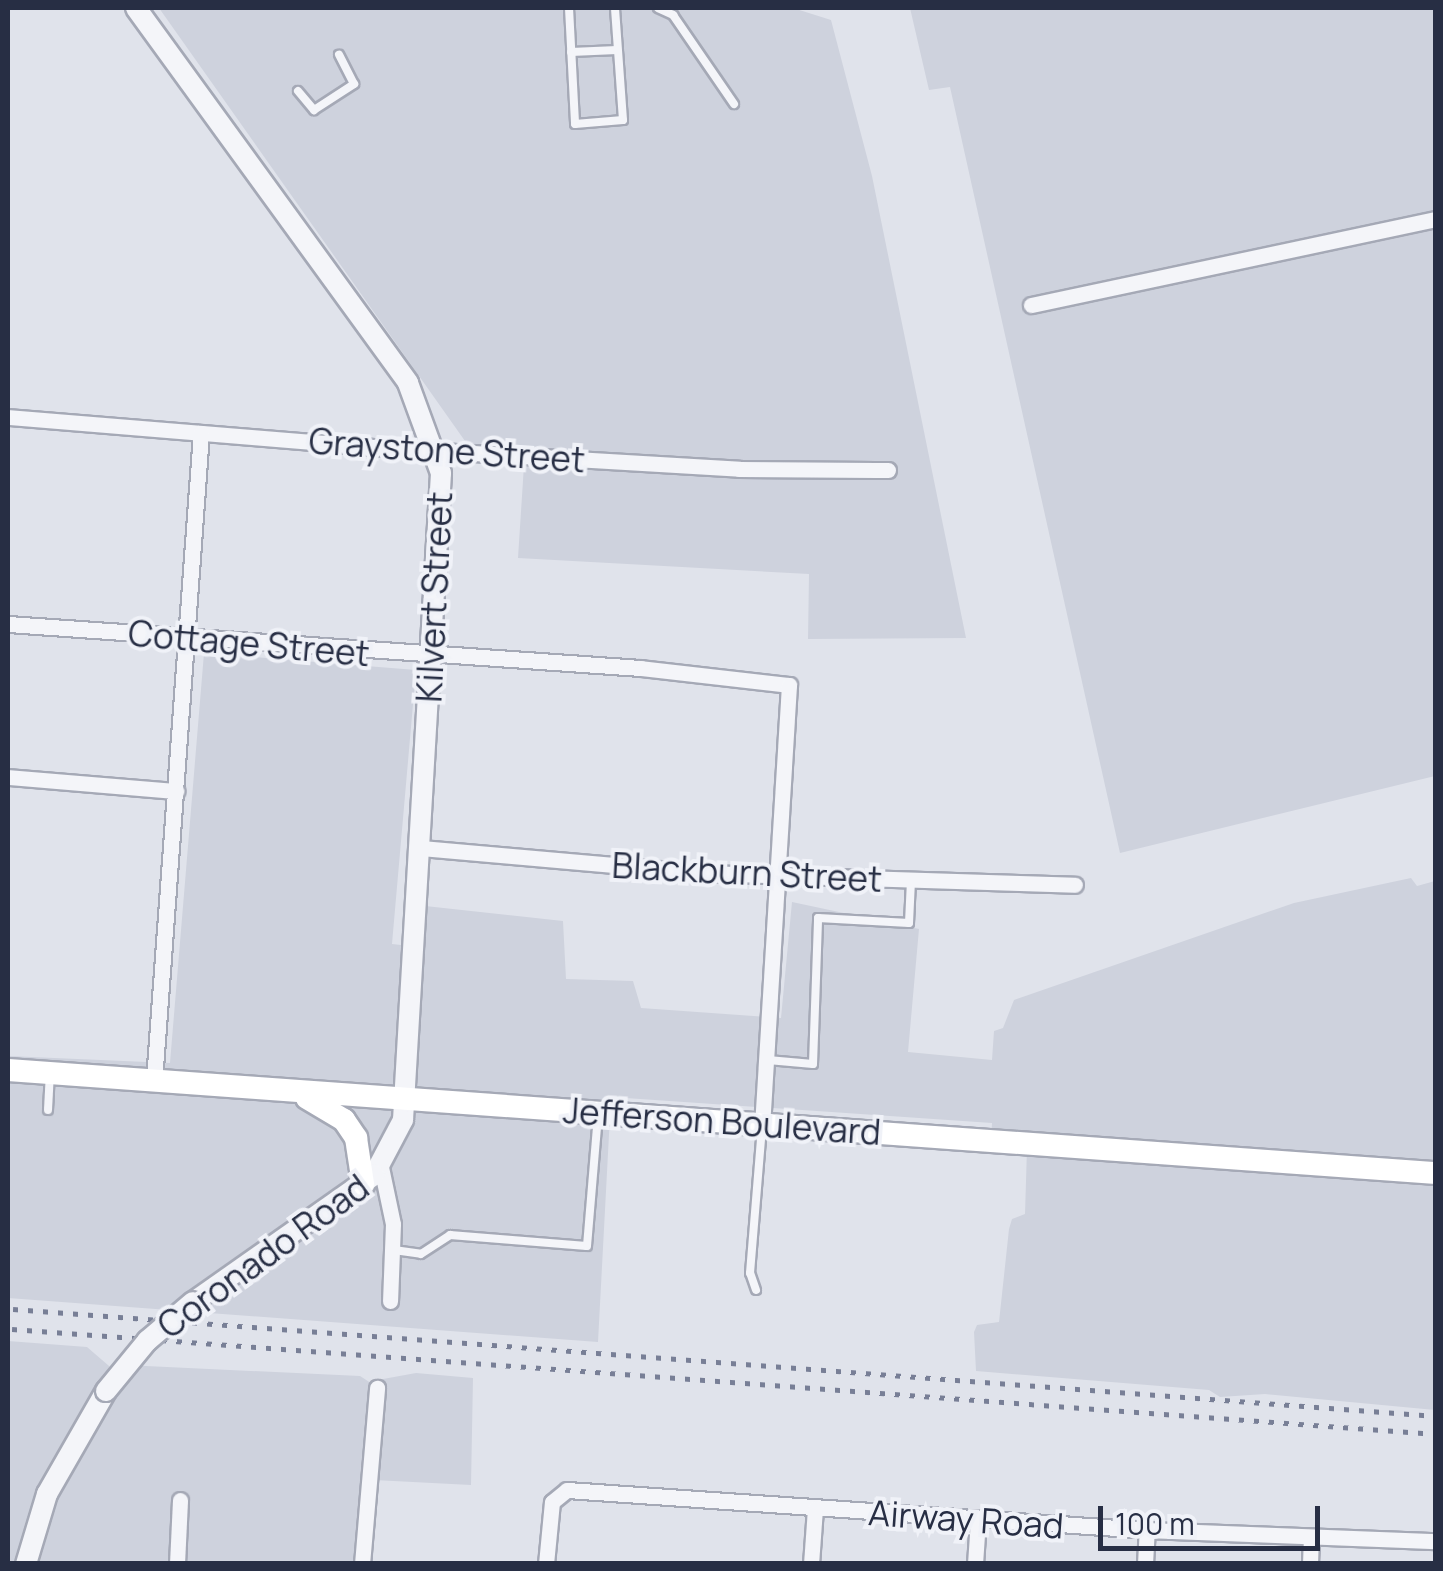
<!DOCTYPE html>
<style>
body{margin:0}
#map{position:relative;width:1443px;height:1571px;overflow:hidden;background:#e0e3eb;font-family:Manrope,sans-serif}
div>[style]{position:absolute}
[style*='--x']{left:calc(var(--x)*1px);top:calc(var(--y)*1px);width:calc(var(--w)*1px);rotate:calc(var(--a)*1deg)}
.built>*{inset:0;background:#ced2dd}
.roads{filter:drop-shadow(2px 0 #a5a9b6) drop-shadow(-2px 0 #a5a9b6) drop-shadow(0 2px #a5a9b6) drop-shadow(0 -2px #a5a9b6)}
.service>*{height:8px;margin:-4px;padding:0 4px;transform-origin:4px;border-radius:4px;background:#f4f5f9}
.minor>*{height:15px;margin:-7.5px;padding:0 7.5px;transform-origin:7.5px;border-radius:7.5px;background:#f4f5f9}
.tertiary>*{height:20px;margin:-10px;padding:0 10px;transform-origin:10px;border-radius:10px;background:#f4f5f9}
.secondary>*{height:22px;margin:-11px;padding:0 11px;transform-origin:11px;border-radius:11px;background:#fff}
.rail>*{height:5px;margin-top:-2.5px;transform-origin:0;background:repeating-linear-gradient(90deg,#787f96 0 5px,transparent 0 15px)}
.bridges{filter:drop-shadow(2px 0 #a5a9b6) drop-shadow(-2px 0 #a5a9b6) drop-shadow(0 2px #a5a9b6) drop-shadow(0 -2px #a5a9b6)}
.tertiary-bridge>*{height:20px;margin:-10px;padding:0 10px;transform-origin:10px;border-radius:10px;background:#f4f5f9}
span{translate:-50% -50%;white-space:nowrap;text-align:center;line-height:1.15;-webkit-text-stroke:8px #f0f2f8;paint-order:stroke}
.street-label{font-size:35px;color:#272e44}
.frame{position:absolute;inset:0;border:10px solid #272e44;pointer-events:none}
.scale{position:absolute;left:1098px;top:1506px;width:222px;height:45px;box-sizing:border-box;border:5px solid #272e44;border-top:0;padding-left:12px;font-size:30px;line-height:35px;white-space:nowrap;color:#272e44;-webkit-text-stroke:8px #f0f2f8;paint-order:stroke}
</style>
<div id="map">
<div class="built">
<i style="clip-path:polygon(159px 8px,793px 8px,831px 20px,872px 176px,966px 638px,808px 639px,809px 574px,518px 558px,524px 465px,477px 458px)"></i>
<i style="clip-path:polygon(910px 8px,1435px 8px,1435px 776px,1120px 853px,950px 87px,929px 90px)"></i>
<i style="clip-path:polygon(204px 653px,416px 670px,392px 944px,410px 946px,416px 905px,563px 921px,566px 979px,633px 981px,641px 1008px,781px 1018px,792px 902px,919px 929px,908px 1052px,992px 1060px,994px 1031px,1003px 1028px,1014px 1000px,1294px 903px,1411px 878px,1417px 886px,1435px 881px,1435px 1410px,1265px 1394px,1220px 1397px,1209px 1390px,976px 1371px,974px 1332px,977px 1325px,999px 1322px,1009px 1229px,1012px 1219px,1025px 1214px,1027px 1148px,991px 1142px,992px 1123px,611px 1097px,598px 1342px,8px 1298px,8px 1056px,170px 1063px)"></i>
<i style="clip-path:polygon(8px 1341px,87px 1347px,116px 1372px,125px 1365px,360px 1376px,377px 1387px,383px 1379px,416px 1373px,473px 1378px,471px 1485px,374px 1480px,364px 1563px,8px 1563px)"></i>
</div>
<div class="roads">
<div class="service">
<i style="--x:569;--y:8;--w:116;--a:87"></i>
<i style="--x:575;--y:124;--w:48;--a:-4.8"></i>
<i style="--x:623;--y:120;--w:112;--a:-94.1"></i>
<i style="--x:658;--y:8;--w:17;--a:25"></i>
<i style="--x:673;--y:15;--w:108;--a:55.6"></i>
<i style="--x:571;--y:52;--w:46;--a:-2.5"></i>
<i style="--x:298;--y:91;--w:25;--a:50"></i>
<i style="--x:314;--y:110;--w:48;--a:-33"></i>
<i style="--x:354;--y:84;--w:33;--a:-117"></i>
<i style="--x:768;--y:1060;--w:45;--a:5.1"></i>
<i style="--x:813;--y:1064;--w:146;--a:-88"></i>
<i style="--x:818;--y:918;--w:91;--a:3.1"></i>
<i style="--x:909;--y:923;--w:42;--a:-87.3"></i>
<i style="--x:48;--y:1110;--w:36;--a:-87"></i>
<i style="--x:394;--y:1250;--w:27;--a:8"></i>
<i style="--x:421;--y:1254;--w:35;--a:-33"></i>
<i style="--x:450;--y:1235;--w:137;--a:4.6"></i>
<i style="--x:587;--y:1246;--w:130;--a:-85.2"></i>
<i style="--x:756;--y:1290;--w:18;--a:-109"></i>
<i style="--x:750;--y:1273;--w:146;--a:-85.3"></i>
</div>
<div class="minor">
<i style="--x:1031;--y:305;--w:414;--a:-12"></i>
<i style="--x:8;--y:417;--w:365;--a:4.7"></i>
<i style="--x:372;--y:447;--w:368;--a:3.4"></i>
<i style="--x:739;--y:469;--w:149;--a:0.4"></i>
<i style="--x:8;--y:624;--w:634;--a:3.98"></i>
<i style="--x:640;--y:668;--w:150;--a:6.5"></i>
<i style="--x:789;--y:685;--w:439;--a:93.5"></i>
<i style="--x:8;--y:777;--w:169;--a:4.8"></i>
<i style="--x:420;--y:848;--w:284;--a:5"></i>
<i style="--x:703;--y:873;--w:372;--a:1.8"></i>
<i style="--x:154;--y:1081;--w:650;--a:-85.85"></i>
<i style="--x:381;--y:1167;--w:58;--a:78.1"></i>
<i style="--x:393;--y:1224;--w:77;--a:92.2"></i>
<i style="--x:177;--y:1564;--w:64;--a:-87.3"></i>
<i style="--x:362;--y:1564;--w:177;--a:-85.1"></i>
<i style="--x:546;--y:1564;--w:62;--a:-84.5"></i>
<i style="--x:552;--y:1502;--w:19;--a:-39"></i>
<i style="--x:567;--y:1490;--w:581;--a:3.95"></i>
<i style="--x:1147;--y:1530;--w:289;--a:2.2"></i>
<i style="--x:811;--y:1564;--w:56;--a:-85.9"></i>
<i style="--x:975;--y:1564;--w:44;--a:-86.1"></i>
<i style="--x:1145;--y:1564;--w:34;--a:-87"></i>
<i style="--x:1310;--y:1564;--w:26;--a:-88"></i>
</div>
<div class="tertiary">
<i style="--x:136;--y:8;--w:463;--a:54"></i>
<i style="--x:408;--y:383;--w:96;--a:69.9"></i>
<i style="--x:441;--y:473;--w:648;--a:93.36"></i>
<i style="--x:403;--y:1120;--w:62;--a:117.8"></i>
<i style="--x:374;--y:1175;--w:221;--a:144.9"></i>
<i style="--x:26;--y:1564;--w:73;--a:-73.3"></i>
<i style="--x:47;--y:1494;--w:119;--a:-60.2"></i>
</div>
<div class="secondary">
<i style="--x:8;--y:1070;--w:1432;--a:4.13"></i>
<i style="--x:307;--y:1098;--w:43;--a:30.7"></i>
<i style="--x:344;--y:1120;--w:22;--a:56"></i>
<i style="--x:356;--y:1138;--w:47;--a:81.3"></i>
</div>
</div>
<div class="rail">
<i style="--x:13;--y:1309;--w:1427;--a:4.3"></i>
<i style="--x:12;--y:1329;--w:1428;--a:4.22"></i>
</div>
<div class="bridges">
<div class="tertiary-bridge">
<i style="--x:106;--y:1391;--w:65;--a:-50.6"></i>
<i style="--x:147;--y:1341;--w:60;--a:-40.3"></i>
</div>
</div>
<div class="street-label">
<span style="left:447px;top:450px;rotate:4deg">Graystone Street</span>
<span style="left:434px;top:597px;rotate:-87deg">Kilvert Street</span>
<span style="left:249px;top:643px;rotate:5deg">Cottage Street</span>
<span style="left:747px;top:872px;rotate:3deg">Blackburn Street</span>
<span style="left:722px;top:1121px;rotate:4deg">Jefferson Boulevard</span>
<span style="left:263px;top:1256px;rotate:-36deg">Coronado Road</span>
<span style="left:966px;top:1519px;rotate:4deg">Airway Road</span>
</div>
<div class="frame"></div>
<div class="scale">100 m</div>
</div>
